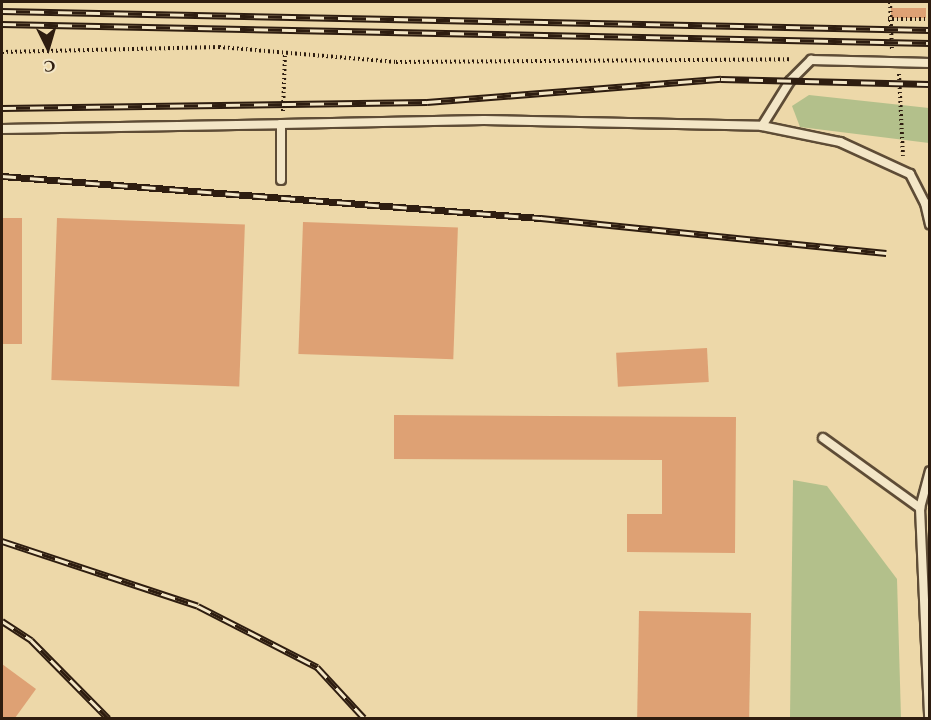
<!DOCTYPE html>
<meta charset="utf-8">
<style>
body{margin:0}
#map{position:relative;width:931px;height:720px;overflow:hidden;background:#edd8a9;font-family:"EB Garamond",serif}
div>[style]{position:absolute}
[style*='--x']{left:calc(var(--x)*1px);top:calc(var(--y)*1px);width:calc(var(--w)*1px);rotate:calc(var(--a)*1deg)}
.green>*{inset:0;background:#b3c08b}
.building>*{inset:0;background:#dea174;transform-origin:0 0}
.path>*{height:4px;margin-top:-2px;transform-origin:0;background:repeating-linear-gradient(90deg,#2e1d10 0 1.5px,transparent 0 4.5px)}
.roads{filter:drop-shadow(2px 0 #5e4c36) drop-shadow(-2px 0 #5e4c36) drop-shadow(0 2px #5e4c36) drop-shadow(0 -2px #5e4c36)}
.lane>*{height:8px;margin:-4px;padding:0 4px;transform-origin:4px;border-radius:4px;background:#f3e6c7}
.rail>*{height:7px;margin-top:-3.5px;transform-origin:0;background:repeating-linear-gradient(90deg,#f3e6c7 0 14px,#2e1d10 0 28px);box-sizing:border-box;border-block:2px solid #2e1d10}
span{translate:-50% -50%;white-space:nowrap;text-align:center;line-height:1.15;-webkit-text-stroke:5px #f3e6c7;paint-order:stroke}
.frame{position:absolute;inset:0;border:3px solid #2e1d10;pointer-events:none}
.north{position:absolute;left:18px;top:18px;width:60px;height:60px;-webkit-text-stroke:4px #f3e6c7;paint-order:stroke;rotate:175deg;font-size:16px;font-weight:700;line-height:24px;text-align:center;color:#2e1d10}
.north::after{content:'';display:block;margin:auto;width:21px;height:27px;background:#2e1d10;clip-path:polygon(50% 0,100% 100%,50% 72%,0 100%)}
</style>
<div id="map">
<div class="green">
<i style="clip-path:polygon(809px 95px,929px 108px,929px 143px,800px 127px,792px 106px)"></i>
<i style="clip-path:polygon(793px 480px,827px 486px,897px 579px,901px 718px,790px 718px)"></i>
</div>
<div class="building">
<i style="left:926px;top:8px;width:10px;height:35px;rotate:90deg"></i>
<i style="left:2px;top:218px;width:20px;height:126px"></i>
<i style="left:57px;top:218px;width:188px;height:162px;rotate:2deg"></i>
<i style="left:303px;top:222px;width:155px;height:132px;rotate:2deg"></i>
<i style="left:707px;top:348px;width:34px;height:91px;rotate:87deg"></i>
<i style="clip-path:polygon(394px 415px,736px 417px,735px 553px,627px 552px,627px 514px,662px 514px,662px 460px,394px 459px)"></i>
<i style="left:639px;top:611px;width:112px;height:107px;rotate:1deg"></i>
<i style="clip-path:polygon(2px 664px,36px 689px,15px 718px,2px 718px)"></i>
</div>
<div class="path">
<i style="--x:890;--y:2;--w:48;--a:87.6"></i>
<i style="--x:888;--y:19;--w:42;--a:0"></i>
<i style="--x:2;--y:52;--w:217;--a:-1.3"></i>
<i style="--x:219;--y:47;--w:178;--a:4.8"></i>
<i style="--x:396;--y:62;--w:396;--a:-0.4"></i>
<i style="--x:899;--y:74;--w:82;--a:87.2"></i>
<i style="--x:283;--y:111;--w:58;--a:-88"></i>
</div>
<div class="roads">
<div class="lane">
<i style="--x:281;--y:124;--w:203;--a:-1.1"></i>
<i style="--x:484;--y:120;--w:278;--a:1.2"></i>
<i style="--x:762;--y:126;--w:80;--a:11.6"></i>
<i style="--x:840;--y:142;--w:77;--a:24.6"></i>
<i style="--x:910;--y:174;--w:33;--a:63"></i>
<i style="--x:925;--y:203;--w:22;--a:77"></i>
<i style="--x:762;--y:126;--w:53;--a:-58.1"></i>
<i style="--x:790;--y:81;--w:30;--a:-45"></i>
<i style="--x:811;--y:60;--w:119;--a:1.4"></i>
<i style="--x:2;--y:129;--w:279;--a:-1"></i>
<i style="--x:281;--y:124;--w:56;--a:90"></i>
<i style="--x:823;--y:438;--w:120;--a:35.8"></i>
<i style="--x:920;--y:508;--w:210;--a:87.5"></i>
<i style="--x:920;--y:508;--w:38;--a:-75"></i>
</div>
</div>
<div class="rail">
<i style="--x:2;--y:11;--w:928;--a:1.17"></i>
<i style="--x:2;--y:24;--w:928;--a:1.17"></i>
<i style="--x:2;--y:108;--w:425;--a:-0.8"></i>
<i style="--x:427;--y:102;--w:295;--a:-4.5"></i>
<i style="--x:721;--y:79;--w:209;--a:1.4"></i>
<i style="--x:2;--y:176;--w:541;--a:4.46"></i>
<i style="--x:541;--y:218;--w:347;--a:5.8"></i>
<i style="--x:2;--y:541;--w:206;--a:18.3"></i>
<i style="--x:198;--y:606;--w:134;--a:27.1"></i>
<i style="--x:317;--y:667;--w:69;--a:47.3"></i>
<i style="--x:2;--y:621;--w:35;--a:33"></i>
<i style="--x:31;--y:640;--w:110;--a:45.4"></i>
</div>
<div class="frame"></div>
<div class="north">С</div>
</div>
